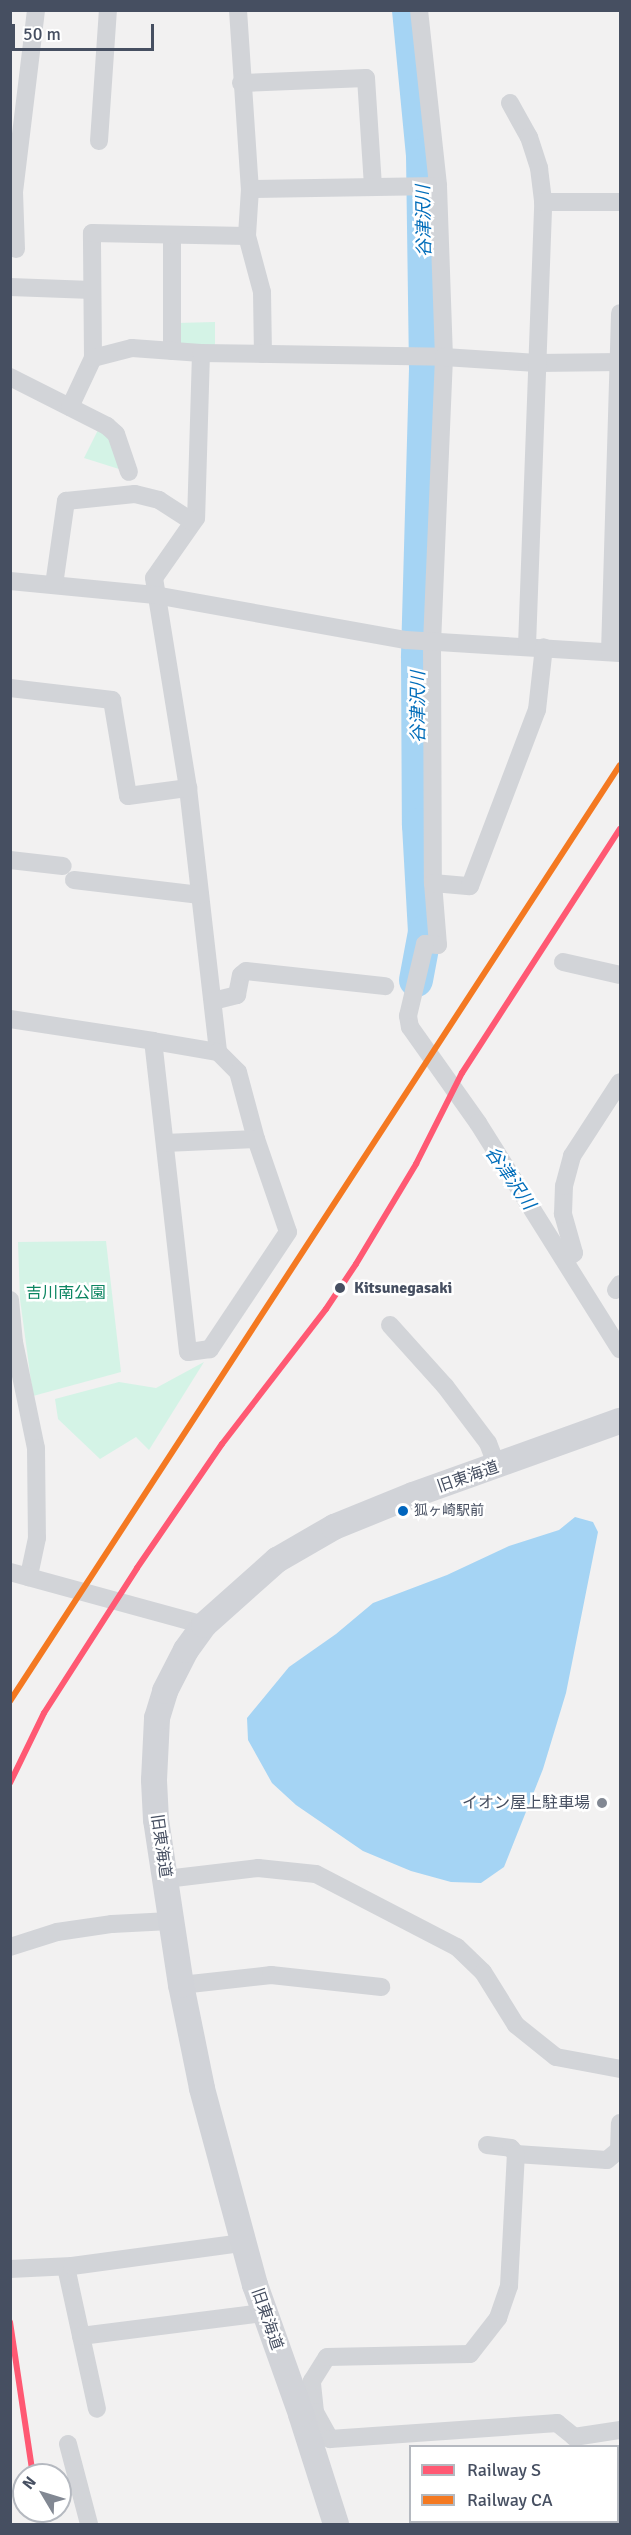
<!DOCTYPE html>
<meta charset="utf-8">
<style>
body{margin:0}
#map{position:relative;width:631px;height:2535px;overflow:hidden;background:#f2f1f1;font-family:Signika,"Noto Sans JP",sans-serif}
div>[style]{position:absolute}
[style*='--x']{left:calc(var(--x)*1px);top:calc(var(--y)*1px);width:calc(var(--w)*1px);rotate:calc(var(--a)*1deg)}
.green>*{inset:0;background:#d4f3e6}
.water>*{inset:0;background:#a5d4f4}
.river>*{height:34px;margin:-17px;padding:0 17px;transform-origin:17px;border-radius:17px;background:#a5d4f4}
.street>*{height:18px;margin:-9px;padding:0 9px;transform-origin:9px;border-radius:9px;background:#d2d4d8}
.secondary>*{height:26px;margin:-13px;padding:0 13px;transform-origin:13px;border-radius:13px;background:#d1d3d8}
.rail-1>*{height:6px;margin:-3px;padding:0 3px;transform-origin:3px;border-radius:3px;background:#ff5973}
.rail-2>*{height:6px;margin:-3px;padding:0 3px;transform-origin:3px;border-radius:3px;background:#f47921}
.dots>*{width:16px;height:16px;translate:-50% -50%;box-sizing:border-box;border:3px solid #fff;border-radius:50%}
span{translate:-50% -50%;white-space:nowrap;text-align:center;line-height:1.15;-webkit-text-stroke:5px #fff;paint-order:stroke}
.bus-label{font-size:14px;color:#464f61}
.left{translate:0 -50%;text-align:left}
.stop-label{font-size:16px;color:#464f61;font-weight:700}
.park-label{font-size:16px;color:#0d8662}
.street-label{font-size:16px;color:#464f61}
.poi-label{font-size:16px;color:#464f61}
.right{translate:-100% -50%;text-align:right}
.water-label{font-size:18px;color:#006dba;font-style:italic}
.frame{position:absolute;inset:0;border:12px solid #464f61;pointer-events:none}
.legend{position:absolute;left:409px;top:2445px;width:210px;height:78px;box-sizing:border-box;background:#fff;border:2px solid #b5b9c0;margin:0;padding:8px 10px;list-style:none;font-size:18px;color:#464f61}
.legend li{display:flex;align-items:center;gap:12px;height:30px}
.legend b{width:30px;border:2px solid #b5b9c0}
.north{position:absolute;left:12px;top:2463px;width:60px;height:60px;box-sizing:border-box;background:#fff;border:2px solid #b5b9c0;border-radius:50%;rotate:308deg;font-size:16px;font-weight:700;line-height:24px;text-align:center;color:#464f61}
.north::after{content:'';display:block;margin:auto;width:21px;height:27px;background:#828893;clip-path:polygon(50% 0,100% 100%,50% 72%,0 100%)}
.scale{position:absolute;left:12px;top:24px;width:142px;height:27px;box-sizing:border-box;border:3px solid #464f61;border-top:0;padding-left:8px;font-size:18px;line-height:21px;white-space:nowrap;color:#464f61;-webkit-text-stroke:4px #fff;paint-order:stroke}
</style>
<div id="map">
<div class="green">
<i style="clip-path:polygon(215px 322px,215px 346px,180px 343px,176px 323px)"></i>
<i style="clip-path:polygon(98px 430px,109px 435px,119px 469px,84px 458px)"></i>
<i style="clip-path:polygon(106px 1241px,121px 1372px,33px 1396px,20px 1299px,18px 1242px)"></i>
<i style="clip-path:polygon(204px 1362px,149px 1450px,136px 1437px,100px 1459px,58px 1419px,55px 1399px,119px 1382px,156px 1388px)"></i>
</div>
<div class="water">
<i style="clip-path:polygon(575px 1517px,593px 1522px,598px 1532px,566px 1693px,543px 1769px,504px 1867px,481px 1883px,451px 1882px,411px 1871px,363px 1851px,296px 1805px,272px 1783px,248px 1740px,247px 1718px,289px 1667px,336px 1634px,373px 1603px,447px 1575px,509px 1546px,559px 1530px)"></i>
</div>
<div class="river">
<i style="--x:409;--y:10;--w:146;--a:84.5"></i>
<i style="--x:423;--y:155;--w:214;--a:89.2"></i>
<i style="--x:426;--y:369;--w:289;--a:91.6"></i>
<i style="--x:418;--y:658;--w:167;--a:89.7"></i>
<i style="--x:419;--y:825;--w:107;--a:86.8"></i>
<i style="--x:425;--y:932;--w:49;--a:100.6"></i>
</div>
<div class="street">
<i style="--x:238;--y:10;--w:179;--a:86.2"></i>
<i style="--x:250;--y:189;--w:47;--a:93.7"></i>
<i style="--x:247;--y:236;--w:58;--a:75"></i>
<i style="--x:262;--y:292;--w:62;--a:89.1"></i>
<i style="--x:419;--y:10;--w:177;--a:83.8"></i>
<i style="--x:438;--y:186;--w:171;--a:88"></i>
<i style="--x:444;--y:357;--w:284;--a:92.4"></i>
<i style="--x:432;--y:641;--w:242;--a:89.8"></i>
<i style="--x:433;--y:883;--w:62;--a:85.4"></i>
<i style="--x:438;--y:945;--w:13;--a:-176"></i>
<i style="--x:425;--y:944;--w:74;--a:103.3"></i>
<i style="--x:408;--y:1016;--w:11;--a:80"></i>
<i style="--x:410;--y:1027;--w:118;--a:54.7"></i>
<i style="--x:478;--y:1123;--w:267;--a:57.9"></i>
<i style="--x:241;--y:83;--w:125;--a:-2.3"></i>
<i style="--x:366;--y:78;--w:109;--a:86.3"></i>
<i style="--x:510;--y:103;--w:39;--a:61"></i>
<i style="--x:529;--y:137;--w:33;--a:72"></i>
<i style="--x:539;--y:168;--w:34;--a:83"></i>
<i style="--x:99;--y:141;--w:131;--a:-86.1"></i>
<i style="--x:250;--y:189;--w:188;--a:-0.9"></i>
<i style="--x:16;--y:249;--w:57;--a:-92"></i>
<i style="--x:14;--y:192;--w:183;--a:-83.1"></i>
<i style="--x:10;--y:287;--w:82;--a:2.1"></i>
<i style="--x:172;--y:351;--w:116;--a:-90"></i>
<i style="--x:201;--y:353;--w:165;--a:91.7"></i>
<i style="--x:196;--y:518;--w:73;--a:125"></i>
<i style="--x:154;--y:578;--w:213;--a:80.8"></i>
<i style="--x:188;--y:788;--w:266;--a:83.5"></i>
<i style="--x:93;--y:358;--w:125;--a:-90.5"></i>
<i style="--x:92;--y:233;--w:155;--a:1.1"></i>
<i style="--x:10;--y:377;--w:109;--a:26.8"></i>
<i style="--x:107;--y:426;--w:12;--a:42"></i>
<i style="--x:116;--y:434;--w:40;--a:71.1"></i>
<i style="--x:70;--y:407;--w:54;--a:-64.9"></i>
<i style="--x:93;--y:358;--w:40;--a:-14.4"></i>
<i style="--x:132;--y:348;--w:69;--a:4.1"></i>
<i style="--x:201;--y:353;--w:243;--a:0.9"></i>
<i style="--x:444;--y:357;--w:93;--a:3.7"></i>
<i style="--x:537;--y:363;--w:83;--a:-0.7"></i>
<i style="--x:10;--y:581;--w:146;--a:5.5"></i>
<i style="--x:155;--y:595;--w:255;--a:10.2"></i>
<i style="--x:406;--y:640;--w:214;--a:3.5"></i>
<i style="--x:54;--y:585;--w:85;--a:-81.9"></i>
<i style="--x:66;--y:501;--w:69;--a:-5.8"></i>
<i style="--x:135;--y:494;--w:25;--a:14"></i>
<i style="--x:159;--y:500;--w:40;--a:32.9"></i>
<i style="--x:527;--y:646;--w:444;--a:-87.9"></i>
<i style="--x:543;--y:202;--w:77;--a:0"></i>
<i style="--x:610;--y:652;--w:339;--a:-88.3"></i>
<i style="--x:10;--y:688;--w:103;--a:6.7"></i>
<i style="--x:112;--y:700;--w:97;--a:80.5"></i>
<i style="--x:128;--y:796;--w:61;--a:-7.6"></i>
<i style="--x:10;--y:860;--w:53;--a:6.5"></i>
<i style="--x:74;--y:880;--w:127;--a:6.8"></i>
<i style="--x:433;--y:883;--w:37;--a:5"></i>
<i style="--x:470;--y:886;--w:188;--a:-69.2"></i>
<i style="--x:537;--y:710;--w:63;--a:-83.7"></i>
<i style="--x:563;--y:962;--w:58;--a:12.8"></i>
<i style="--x:213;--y:1001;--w:25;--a:-14"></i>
<i style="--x:237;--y:995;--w:20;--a:-79"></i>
<i style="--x:241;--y:975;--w:6;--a:-39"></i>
<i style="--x:246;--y:971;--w:140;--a:6.2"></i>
<i style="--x:10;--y:1019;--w:145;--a:8.7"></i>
<i style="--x:153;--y:1041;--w:66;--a:9.6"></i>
<i style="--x:218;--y:1052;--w:28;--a:45"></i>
<i style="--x:238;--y:1072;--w:69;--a:75"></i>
<i style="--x:256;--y:1139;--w:98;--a:71"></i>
<i style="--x:288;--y:1232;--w:141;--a:123.7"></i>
<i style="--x:210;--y:1349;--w:22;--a:172"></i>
<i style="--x:188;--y:1352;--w:313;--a:-96.4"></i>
<i style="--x:165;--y:1143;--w:91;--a:-2.5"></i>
<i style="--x:566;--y:1259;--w:10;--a:-37"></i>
<i style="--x:574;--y:1253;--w:41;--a:-105.8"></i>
<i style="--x:563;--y:1214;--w:28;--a:-88"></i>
<i style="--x:564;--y:1186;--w:31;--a:-75"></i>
<i style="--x:572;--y:1156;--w:88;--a:-57"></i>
<i style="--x:616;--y:1290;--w:7;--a:-56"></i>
<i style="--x:10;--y:1300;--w:42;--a:84.6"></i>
<i style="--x:14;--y:1342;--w:108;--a:78.3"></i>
<i style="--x:36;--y:1448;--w:90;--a:89.4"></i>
<i style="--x:37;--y:1538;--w:40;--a:102"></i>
<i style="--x:390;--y:1325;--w:82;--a:48"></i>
<i style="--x:445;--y:1386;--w:71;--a:53"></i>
<i style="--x:488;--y:1443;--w:26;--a:69"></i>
<i style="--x:10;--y:1572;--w:201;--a:15.3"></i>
<i style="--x:166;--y:1879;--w:93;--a:-6.8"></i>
<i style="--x:258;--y:1868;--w:58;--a:5.9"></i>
<i style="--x:316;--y:1874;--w:159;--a:27.4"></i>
<i style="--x:457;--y:1947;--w:36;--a:44"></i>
<i style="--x:483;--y:1972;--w:62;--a:58.1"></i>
<i style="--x:516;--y:2025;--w:51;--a:38.7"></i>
<i style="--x:556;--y:2057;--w:65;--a:10.6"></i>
<i style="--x:10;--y:1947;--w:49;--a:-17.7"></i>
<i style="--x:57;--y:1932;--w:56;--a:-8.3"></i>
<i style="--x:112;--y:1924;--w:58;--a:-3"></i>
<i style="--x:181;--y:1985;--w:91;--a:-6.3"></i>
<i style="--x:271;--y:1975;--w:111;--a:6.2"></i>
<i style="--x:487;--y:2145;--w:24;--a:7"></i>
<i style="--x:511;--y:2148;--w:8;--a:50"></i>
<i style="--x:516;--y:2154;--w:91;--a:3.8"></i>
<i style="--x:607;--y:2160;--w:16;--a:-40"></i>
<i style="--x:619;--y:2150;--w:27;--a:-88"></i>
<i style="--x:66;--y:2267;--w:145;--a:77.7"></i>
<i style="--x:10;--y:2269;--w:62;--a:-2.8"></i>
<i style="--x:72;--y:2266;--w:172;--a:-7.7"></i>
<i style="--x:81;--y:2336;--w:184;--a:-7.2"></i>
<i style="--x:315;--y:2412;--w:31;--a:-96"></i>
<i style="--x:312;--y:2381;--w:28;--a:-58"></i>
<i style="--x:327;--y:2357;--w:143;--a:-1.2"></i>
<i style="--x:470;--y:2354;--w:46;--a:-52.1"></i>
<i style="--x:498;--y:2318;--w:34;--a:-71"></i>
<i style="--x:509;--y:2286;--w:132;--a:-87"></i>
<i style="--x:305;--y:2414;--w:10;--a:-11"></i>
<i style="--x:315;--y:2412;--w:31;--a:61"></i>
<i style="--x:330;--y:2439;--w:228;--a:-4"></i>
<i style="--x:557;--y:2423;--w:22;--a:39"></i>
<i style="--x:574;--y:2437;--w:47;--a:-8.7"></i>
<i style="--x:68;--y:2444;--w:83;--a:75.3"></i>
</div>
<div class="secondary">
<i style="--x:336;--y:2524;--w:115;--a:-107.7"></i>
<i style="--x:301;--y:2414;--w:137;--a:-109.6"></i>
<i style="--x:255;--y:2285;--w:204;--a:-105.1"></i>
<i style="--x:202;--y:2088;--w:105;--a:-101.5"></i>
<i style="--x:181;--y:1985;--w:167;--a:-98.6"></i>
<i style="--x:156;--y:1820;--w:40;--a:-92.9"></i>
<i style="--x:154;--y:1780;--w:62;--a:-87.2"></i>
<i style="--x:157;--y:1718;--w:28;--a:-73"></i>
<i style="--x:165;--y:1691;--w:46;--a:-62.9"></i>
<i style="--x:186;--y:1650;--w:31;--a:-54"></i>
<i style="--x:204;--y:1625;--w:98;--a:-41.7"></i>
<i style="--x:277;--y:1560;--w:66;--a:-30.1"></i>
<i style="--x:334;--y:1527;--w:85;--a:-22.1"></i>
<i style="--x:413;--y:1495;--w:220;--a:-19.7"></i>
</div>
<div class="rail-1">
<i style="--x:10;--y:1783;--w:78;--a:-64.1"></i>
<i style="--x:44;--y:1713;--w:172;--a:-57.3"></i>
<i style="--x:137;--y:1568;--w:150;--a:-55.6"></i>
<i style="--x:222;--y:1444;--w:170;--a:-52.4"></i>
<i style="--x:326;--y:1309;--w:54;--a:-56.3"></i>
<i style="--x:356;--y:1264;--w:117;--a:-59"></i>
<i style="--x:416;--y:1164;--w:102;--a:-63.2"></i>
<i style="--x:462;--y:1073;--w:291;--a:-57.1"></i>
<i style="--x:10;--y:2322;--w:155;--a:81.5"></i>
</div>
<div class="rail-2">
<i style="--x:10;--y:1701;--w:1117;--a:-56.91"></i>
</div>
<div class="dots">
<i style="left:340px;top:1288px;background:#464f61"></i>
<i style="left:403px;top:1511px;background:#0065bd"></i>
<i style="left:602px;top:1803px;background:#828893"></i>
</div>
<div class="bus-label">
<span class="left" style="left:414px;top:1511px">狐ヶ崎駅前</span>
</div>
<div class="stop-label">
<span class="left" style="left:354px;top:1288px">Kitsunegasaki</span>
</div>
<div class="park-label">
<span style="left:66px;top:1293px">吉川南公園</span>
</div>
<div class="street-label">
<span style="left:468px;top:1477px;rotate:-19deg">旧東海道</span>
<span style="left:161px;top:1846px;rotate:82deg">旧東海道</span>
<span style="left:267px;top:2319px;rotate:71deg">旧東海道</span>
</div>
<div class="poi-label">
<span class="right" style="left:590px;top:1803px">イオン屋上駐車場</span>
</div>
<div class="water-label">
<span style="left:424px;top:221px;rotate:-91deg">谷津沢川</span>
<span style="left:418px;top:707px;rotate:-90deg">谷津沢川</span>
<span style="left:510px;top:1178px;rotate:55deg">谷津沢川</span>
</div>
<div class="frame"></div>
<ul class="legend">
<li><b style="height:8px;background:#ff5973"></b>Railway S</li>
<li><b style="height:8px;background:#f47921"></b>Railway CA</li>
</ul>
<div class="north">N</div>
<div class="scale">50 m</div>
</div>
